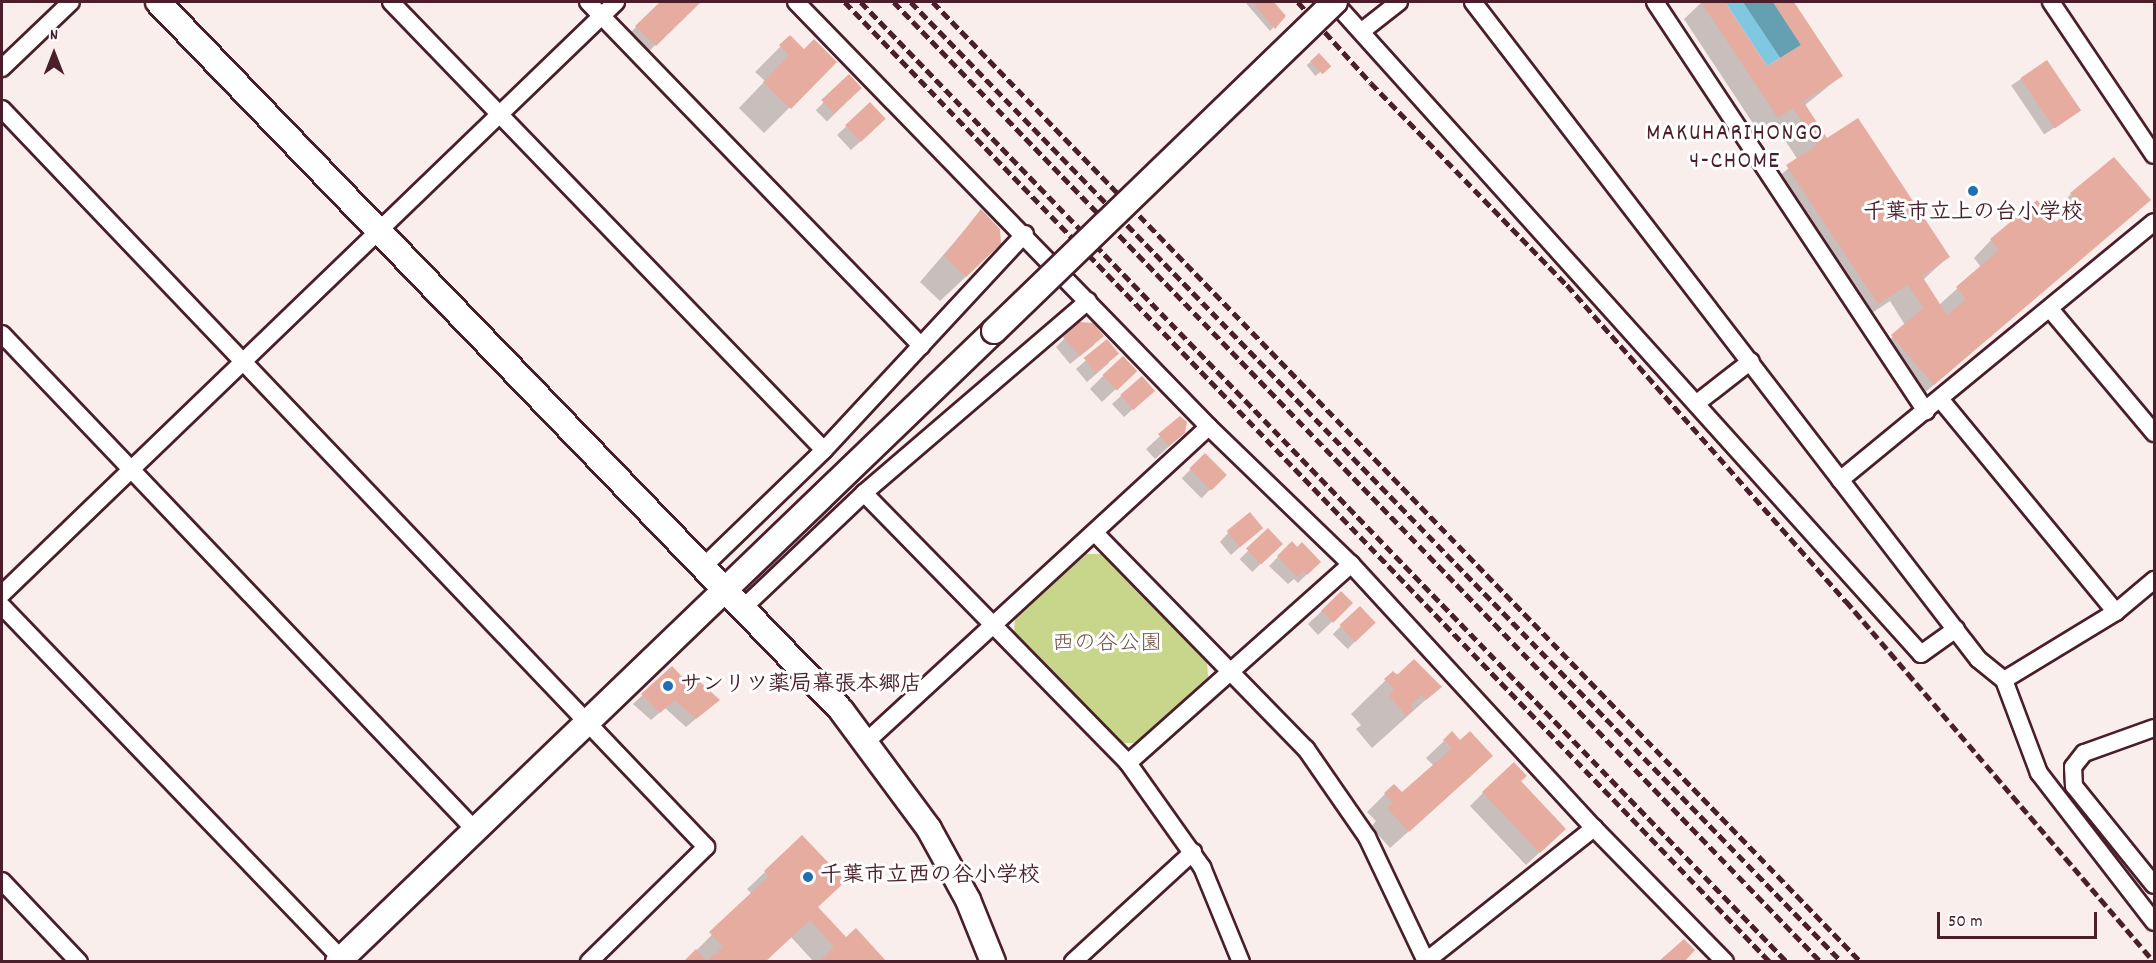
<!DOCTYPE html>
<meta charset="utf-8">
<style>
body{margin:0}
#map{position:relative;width:2156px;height:963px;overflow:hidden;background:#faeeec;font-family:Dekko,"Klee One",sans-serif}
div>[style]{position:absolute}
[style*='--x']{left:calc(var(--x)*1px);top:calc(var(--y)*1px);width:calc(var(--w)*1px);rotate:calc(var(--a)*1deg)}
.green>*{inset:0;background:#c7d68a}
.water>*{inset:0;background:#7fc8df}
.shadow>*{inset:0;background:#0003;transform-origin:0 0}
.building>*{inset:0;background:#e6aca0;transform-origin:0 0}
.roads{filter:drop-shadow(2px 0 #4a1f2b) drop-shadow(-2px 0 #4a1f2b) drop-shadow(0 2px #4a1f2b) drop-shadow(0 -2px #4a1f2b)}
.street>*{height:16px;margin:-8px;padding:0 8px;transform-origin:8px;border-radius:8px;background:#fff}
.secondary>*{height:24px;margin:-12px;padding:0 12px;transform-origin:12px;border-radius:12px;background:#fff}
.rail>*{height:4.5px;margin-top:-2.25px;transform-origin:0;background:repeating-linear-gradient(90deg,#4a1f2b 0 9px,transparent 0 13.5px)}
.bridges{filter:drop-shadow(2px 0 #4a1f2b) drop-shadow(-2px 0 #4a1f2b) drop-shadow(0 2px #4a1f2b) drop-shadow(0 -2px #4a1f2b)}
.secondary-bridge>*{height:24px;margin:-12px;padding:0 12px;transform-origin:12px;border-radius:12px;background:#fff}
.dots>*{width:16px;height:16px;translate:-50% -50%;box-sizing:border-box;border:3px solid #fff;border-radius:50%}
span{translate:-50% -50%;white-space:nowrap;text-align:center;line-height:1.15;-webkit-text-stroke:6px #fff;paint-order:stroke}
.poi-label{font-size:22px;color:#4a1f2b;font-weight:700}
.left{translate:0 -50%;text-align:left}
.park-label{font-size:22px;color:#705648}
.neighbourhood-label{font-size:24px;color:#4a1f2b;letter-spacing:1.5px}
.frame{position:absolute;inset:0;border:3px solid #4a1f2b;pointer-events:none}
.north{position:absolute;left:24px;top:24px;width:60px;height:60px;-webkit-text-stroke:4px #fff;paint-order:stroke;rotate:0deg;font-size:16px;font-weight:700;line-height:24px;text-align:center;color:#4a1f2b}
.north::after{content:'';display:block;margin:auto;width:21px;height:27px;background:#4a1f2b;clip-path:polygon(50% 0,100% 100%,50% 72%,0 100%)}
.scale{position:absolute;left:1937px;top:912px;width:160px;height:27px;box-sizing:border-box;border:3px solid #4a1f2b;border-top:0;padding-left:8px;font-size:18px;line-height:21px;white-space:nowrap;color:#4a1f2b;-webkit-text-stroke:4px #fff;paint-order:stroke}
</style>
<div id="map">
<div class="green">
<i style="clip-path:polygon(1086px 554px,1102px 554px,1207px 661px,1208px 677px,1135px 743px,1119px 743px,1014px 634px,1015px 618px)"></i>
</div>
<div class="water">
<i style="clip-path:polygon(1725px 2px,1773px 2px,1801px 45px,1767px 66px)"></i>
</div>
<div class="shadow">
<i style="clip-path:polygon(661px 2px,699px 2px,637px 63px,618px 45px)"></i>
<i style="clip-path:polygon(1245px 2px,1272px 2px,1284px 16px,1270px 31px)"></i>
<i style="clip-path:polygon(1702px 2px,1729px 2px,1725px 4px,1767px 68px,1781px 59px,1743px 2px,1792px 2px,1841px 76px,1804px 106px,1827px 140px,1948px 257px,1923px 280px,1939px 305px,1981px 267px,1974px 258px,1991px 240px,2056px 224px,2061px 220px,2054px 212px,2071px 194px,2149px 200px,1915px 401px,1875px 354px,1905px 325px,1890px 301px,1860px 321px,1770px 184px,1798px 160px,1775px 125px,1760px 134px,1684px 19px)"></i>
<i style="clip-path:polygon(790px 37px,804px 50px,835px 62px,764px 133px,739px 108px,765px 81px,755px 72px)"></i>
<i style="left:1319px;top:55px;width:14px;height:16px;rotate:51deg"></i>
<i style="left:2046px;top:62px;width:59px;height:42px;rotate:56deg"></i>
<i style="left:849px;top:77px;width:16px;height:47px;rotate:45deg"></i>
<i style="clip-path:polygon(870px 104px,875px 128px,851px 150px,837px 135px)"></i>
<i style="clip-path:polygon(981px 211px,974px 269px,940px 301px,920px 282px)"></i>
<i style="clip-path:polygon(1080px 323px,1094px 345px,1070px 364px,1056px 347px)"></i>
<i style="clip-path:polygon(1107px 342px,1109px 363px,1087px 382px,1076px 369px)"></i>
<i style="clip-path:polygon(1103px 376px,1121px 384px,1102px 402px,1090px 389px)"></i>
<i style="clip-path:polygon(1121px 396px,1144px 399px,1124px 417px,1112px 404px)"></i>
<i style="clip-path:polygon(1180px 418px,1184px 433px,1155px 459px,1146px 449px)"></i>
<i style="left:1205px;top:455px;width:28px;height:33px;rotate:45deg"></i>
<i style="left:1268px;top:531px;width:18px;height:40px;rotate:45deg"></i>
<i style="clip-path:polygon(1228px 533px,1252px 536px,1231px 555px,1220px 542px)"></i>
<i style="clip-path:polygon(1292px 543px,1319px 562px,1298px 583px,1294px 579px,1288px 584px,1269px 566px)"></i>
<i style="clip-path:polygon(1341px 593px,1337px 617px,1318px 635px,1308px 624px)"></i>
<i style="left:1359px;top:608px;width:21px;height:37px;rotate:45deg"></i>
<i style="clip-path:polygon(671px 668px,689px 687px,718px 700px,686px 727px,665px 708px,651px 720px,633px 704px)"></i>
<i style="clip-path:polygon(1393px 673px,1440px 687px,1372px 748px,1356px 729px,1361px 725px,1351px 714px)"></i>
<i style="clip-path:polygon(1444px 741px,1473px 774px,1390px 848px,1371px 827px,1376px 821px,1367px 812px,1385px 794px,1402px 795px,1434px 766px,1426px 758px)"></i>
<i style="clip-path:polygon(1519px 781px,1551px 842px,1526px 865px,1470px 806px,1483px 793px)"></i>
<i style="clip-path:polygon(765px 872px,817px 907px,846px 939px,885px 962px,814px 962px,791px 937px,764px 962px,685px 962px,752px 894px,747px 889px)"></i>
</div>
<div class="building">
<i style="clip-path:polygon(660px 2px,701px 2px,656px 46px,635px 26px)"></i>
<i style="clip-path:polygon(1252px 2px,1274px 2px,1286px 16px,1275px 29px)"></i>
<i style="clip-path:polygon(1701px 2px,1725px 2px,1767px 66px,1801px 45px,1773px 2px,1794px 2px,1843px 76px,1803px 101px,1827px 138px,1858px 118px,1950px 257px,1922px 276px,1947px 315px,1966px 299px,1956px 287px,1999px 250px,1990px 239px,2037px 200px,2056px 222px,2079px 203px,2070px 193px,2114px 157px,2151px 200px,1934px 385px,1891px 335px,1923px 308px,1908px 285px,1878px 304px,1786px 165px,1817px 145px,1793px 108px,1778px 118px)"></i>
<i style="clip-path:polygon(790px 35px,804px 49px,814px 39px,837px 62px,791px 109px,763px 82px,789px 55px,779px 45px)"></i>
<i style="left:1319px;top:53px;width:18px;height:12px;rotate:47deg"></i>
<i style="left:2047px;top:60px;width:61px;height:32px;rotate:56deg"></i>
<i style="left:849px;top:74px;width:19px;height:38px;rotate:47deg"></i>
<i style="left:870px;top:102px;width:23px;height:34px;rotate:47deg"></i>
<i style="clip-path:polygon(981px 209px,1000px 229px,1001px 244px,966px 277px,944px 256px)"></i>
<i style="clip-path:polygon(1079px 322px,1093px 323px,1104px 336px,1080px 356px,1063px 337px)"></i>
<i style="left:1107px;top:339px;width:19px;height:30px;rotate:51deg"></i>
<i style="left:1123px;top:356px;width:21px;height:28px;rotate:47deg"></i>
<i style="left:1142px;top:376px;width:20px;height:29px;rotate:49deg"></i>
<i style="clip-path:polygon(1180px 416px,1187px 422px,1185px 433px,1169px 446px,1158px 434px)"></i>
<i style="left:1205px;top:453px;width:31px;height:22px;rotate:45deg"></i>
<i style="left:1250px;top:512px;width:21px;height:30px;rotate:51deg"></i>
<i style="left:1268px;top:528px;width:22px;height:30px;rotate:47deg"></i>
<i style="clip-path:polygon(1292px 541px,1297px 547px,1302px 542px,1321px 562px,1307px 575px,1303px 571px,1297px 577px,1277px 556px)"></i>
<i style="left:1341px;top:591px;width:17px;height:28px;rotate:45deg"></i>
<i style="left:1360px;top:606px;width:23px;height:28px;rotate:47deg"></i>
<i style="clip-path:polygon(1414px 659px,1442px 687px,1426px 700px,1422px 695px,1410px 705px,1413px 710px,1406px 716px,1389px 695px,1394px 690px,1384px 679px,1393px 671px,1397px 675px)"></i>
<i style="clip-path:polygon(672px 666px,690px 685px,697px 679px,720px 700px,696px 719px,675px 700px,660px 713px,641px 694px)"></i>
<i style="clip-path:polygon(1452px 731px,1460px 740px,1470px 731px,1493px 756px,1409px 832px,1387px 808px,1393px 803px,1384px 793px,1394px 784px,1402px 792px,1451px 749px,1443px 740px)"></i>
<i style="clip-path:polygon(1514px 762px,1527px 776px,1521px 781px,1566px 829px,1540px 853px,1482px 792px)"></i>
<i style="clip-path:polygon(802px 835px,846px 881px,818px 907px,846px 937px,856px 928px,887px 962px,819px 962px,834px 947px,810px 920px,765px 962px,683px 962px,696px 949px,707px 961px,723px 947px,709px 932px,769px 876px,764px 871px)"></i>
<i style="clip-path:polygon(1684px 939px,1695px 950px,1684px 962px,1658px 962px)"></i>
</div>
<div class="roads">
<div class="street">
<i style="--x:391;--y:2;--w:623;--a:45.98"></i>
<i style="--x:588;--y:2;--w:479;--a:45.9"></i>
<i style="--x:796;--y:2;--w:593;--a:45.82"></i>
<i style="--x:1209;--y:427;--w:197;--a:44"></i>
<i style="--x:1351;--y:564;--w:359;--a:47.4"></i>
<i style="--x:1594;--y:828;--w:187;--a:45.6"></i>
<i style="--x:1334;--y:2;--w:877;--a:48"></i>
<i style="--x:1921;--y:654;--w:43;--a:-35.5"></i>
<i style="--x:1473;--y:2;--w:829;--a:52.45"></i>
<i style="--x:1978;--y:659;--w:33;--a:39"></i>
<i style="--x:2004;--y:680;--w:99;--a:69.4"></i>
<i style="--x:2039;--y:773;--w:188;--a:52.3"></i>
<i style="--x:1655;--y:2;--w:491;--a:56.5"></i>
<i style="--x:2051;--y:2;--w:184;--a:56.1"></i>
<i style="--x:1362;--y:31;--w:47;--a:-38.1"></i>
<i style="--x:2;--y:68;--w:95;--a:-43.7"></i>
<i style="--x:2;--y:109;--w:1020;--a:46.35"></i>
<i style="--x:706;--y:847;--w:164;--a:135.5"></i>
<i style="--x:2050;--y:309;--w:162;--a:50"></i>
<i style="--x:2;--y:334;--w:684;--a:46.36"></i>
<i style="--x:1941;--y:400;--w:275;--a:50.5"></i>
<i style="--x:1697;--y:403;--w:68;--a:-37.9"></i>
<i style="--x:1840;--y:480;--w:406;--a:-39.4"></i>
<i style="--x:864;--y:493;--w:378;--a:45.6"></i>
<i style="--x:1128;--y:763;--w:128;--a:54.6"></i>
<i style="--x:1202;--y:867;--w:103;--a:67.7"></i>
<i style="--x:1095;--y:533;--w:302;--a:45.7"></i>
<i style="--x:1306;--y:749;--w:107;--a:55.3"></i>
<i style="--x:1367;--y:837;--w:137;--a:64.6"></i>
<i style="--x:704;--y:566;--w:167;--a:-44"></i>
<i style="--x:824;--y:450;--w:295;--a:-47.1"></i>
<i style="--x:2;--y:594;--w:853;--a:-43.95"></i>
<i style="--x:2;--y:606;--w:494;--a:46.1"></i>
<i style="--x:743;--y:608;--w:167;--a:-43.5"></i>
<i style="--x:864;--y:493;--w:295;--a:-40.6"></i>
<i style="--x:2004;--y:680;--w:131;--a:-31.3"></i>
<i style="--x:2116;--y:612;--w:50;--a:-40.1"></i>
<i style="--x:2154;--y:728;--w:74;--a:160.3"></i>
<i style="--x:2084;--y:753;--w:18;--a:128"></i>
<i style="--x:2073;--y:767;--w:19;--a:87"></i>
<i style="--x:2074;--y:786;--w:127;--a:51.1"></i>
<i style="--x:867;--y:741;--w:464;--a:-42.6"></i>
<i style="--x:1128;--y:763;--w:299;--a:-41.7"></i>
<i style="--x:2;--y:881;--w:112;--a:46.5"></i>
<i style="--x:1073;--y:962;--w:163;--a:-42.5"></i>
<i style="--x:1425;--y:962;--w:216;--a:-38.4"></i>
</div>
<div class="secondary">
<i style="--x:158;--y:2;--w:984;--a:46.03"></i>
<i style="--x:841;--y:710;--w:148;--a:53.5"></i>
<i style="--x:929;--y:829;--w:81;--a:61.2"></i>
<i style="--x:968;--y:900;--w:67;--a:68"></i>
<i style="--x:338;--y:962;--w:910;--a:-43.89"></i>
</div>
</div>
<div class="rail">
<i style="--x:845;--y:2;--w:1333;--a:46.06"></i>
<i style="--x:861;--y:2;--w:1334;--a:46.03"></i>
<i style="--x:894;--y:2;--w:1335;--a:46"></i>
<i style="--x:911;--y:2;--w:1337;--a:45.88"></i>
<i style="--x:933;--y:2;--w:1335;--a:45.97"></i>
<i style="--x:1298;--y:2;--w:109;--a:48"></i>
<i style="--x:1371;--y:83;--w:281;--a:45.9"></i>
<i style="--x:1567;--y:285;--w:422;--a:48.6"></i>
<i style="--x:1846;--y:601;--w:475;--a:49.5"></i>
</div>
<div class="bridges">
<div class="secondary-bridge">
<i style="--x:994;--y:331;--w:474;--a:-44"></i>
</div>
</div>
<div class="dots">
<i style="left:1973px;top:191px;background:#1f6fb2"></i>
<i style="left:668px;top:686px;background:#1f6fb2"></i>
<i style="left:808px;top:877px;background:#1f6fb2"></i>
</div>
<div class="poi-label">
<span style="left:1973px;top:214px">千葉市立上の台小学校</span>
<span class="left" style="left:680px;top:686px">サンリツ薬局幕張本郷店</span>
<span class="left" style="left:820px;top:877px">千葉市立西の谷小学校</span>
</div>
<div class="park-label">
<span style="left:1107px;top:645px">西の谷公園</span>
</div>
<div class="neighbourhood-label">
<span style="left:1735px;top:149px">MAKUHARIHONGO<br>4-CHOME</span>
</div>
<div class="frame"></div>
<div class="north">N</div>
<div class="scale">50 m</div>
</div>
